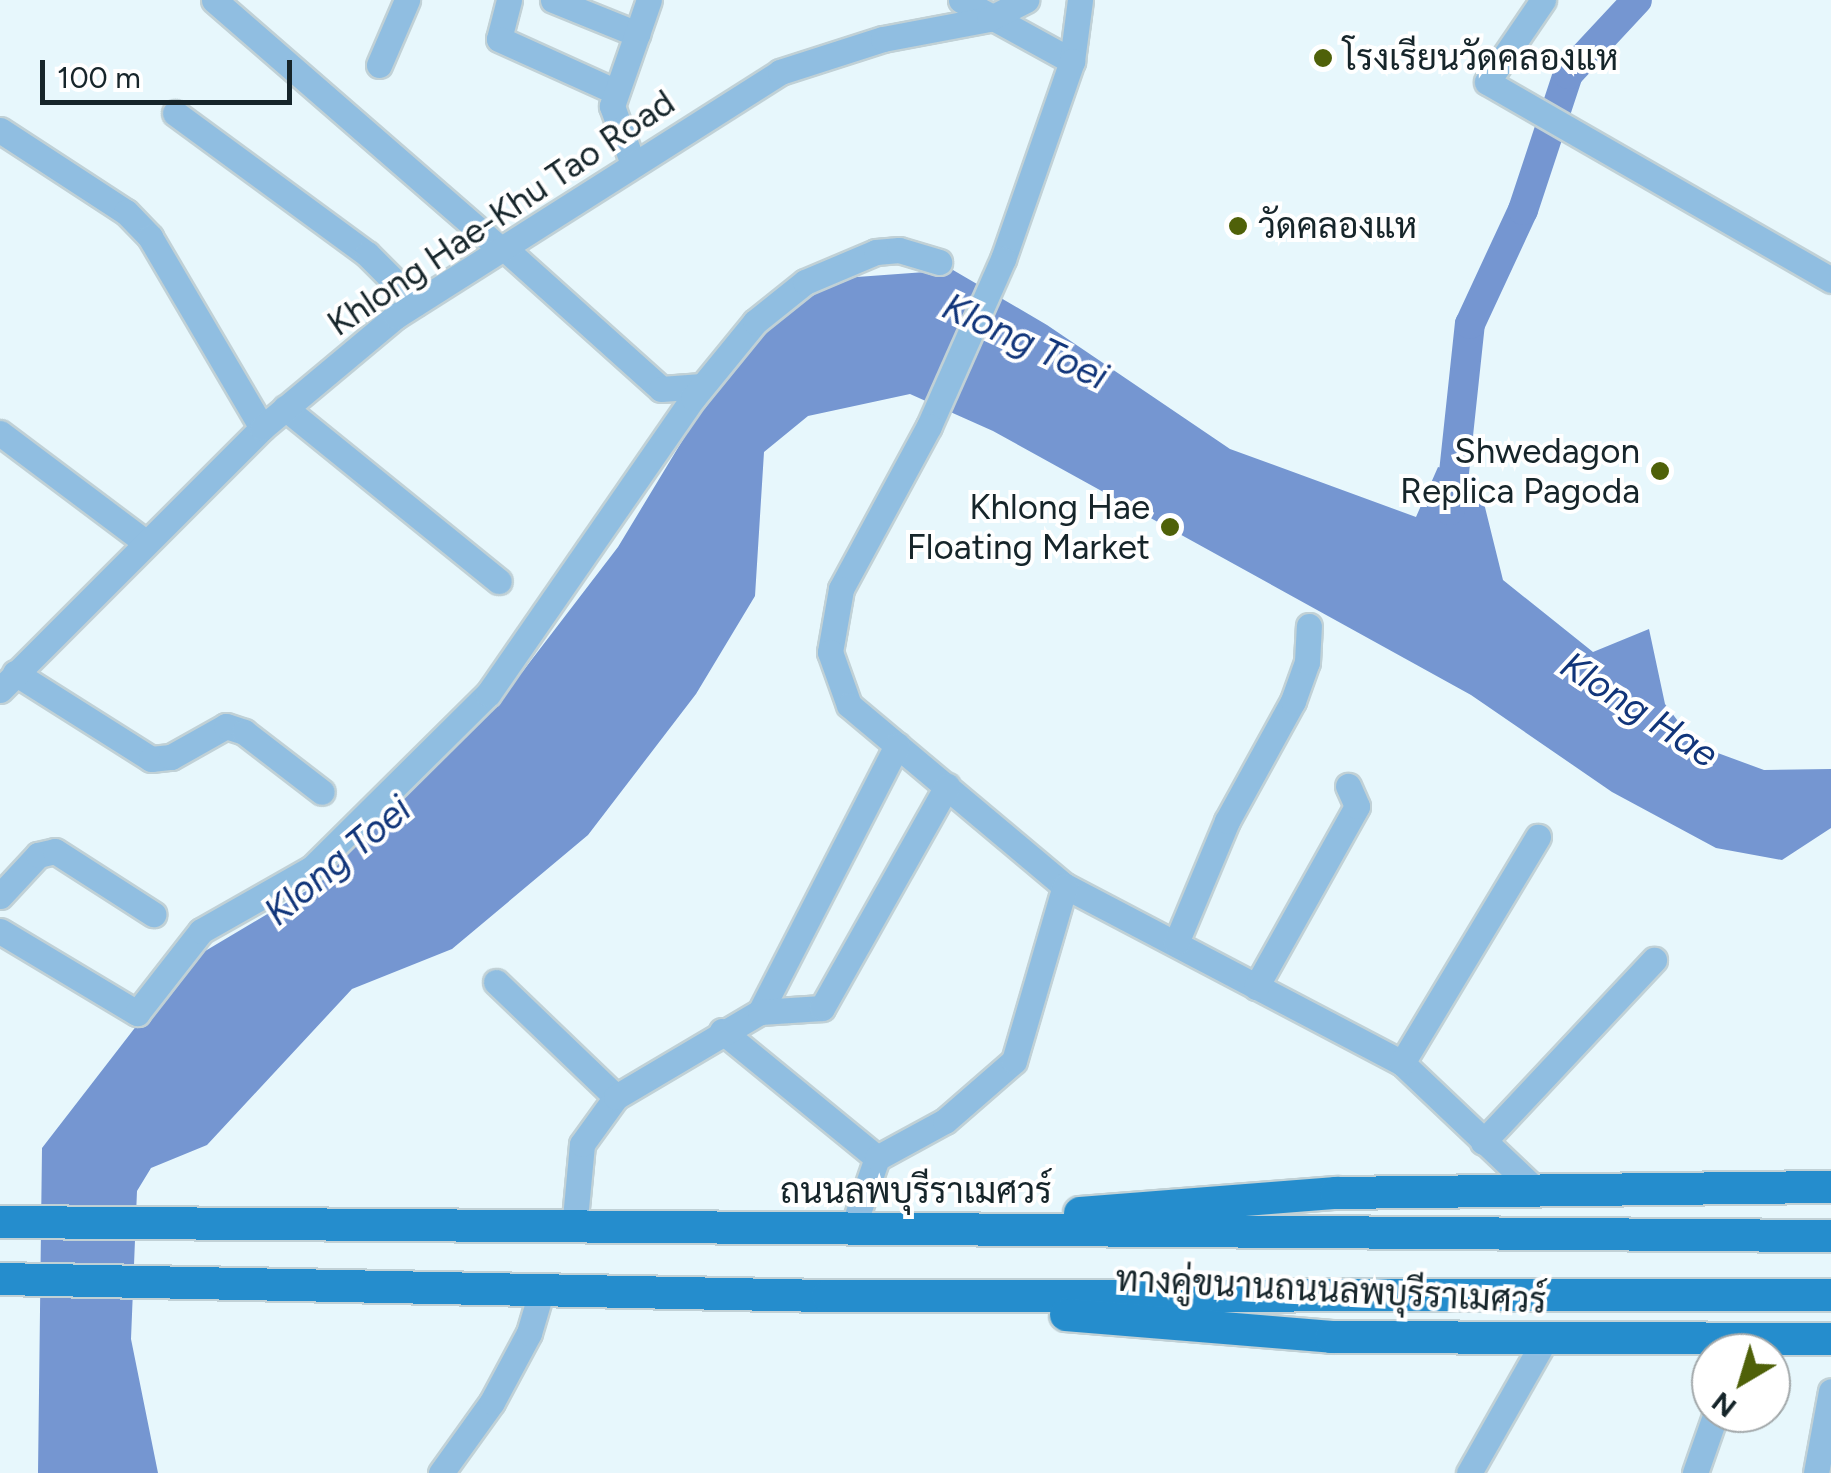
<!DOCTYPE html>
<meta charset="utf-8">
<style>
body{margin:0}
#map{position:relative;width:1831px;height:1473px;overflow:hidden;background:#e7f7fc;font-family:Figtree,Sarabun,sans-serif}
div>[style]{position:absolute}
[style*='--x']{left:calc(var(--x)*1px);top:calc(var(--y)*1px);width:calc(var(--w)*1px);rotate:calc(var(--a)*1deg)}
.water>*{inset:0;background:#7596d1}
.river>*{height:30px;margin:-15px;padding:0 15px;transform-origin:15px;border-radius:15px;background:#7596d1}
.roads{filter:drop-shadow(2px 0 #c1d1d6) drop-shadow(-2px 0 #c1d1d6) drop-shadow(0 2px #c1d1d6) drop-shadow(0 -2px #c1d1d6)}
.minor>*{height:25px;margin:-12.5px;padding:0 12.5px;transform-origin:12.5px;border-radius:12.5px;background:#90bee1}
.major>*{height:32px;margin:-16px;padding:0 16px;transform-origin:16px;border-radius:16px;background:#258dcd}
.dots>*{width:28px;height:28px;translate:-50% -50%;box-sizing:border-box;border:5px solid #fff;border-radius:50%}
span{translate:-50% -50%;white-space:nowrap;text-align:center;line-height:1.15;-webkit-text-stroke:8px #fff;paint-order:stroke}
.poi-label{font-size:35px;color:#16252a}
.left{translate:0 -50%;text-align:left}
.right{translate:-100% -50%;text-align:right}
.street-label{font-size:35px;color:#16252a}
.water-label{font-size:38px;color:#11357a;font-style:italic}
.north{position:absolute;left:1691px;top:1333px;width:100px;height:100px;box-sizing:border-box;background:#fff;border:2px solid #a2a8aa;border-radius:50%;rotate:218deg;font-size:28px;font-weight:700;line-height:40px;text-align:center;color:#16252a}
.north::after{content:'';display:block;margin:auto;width:35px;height:45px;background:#4f6109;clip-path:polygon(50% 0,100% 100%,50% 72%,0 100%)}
.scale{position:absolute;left:40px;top:60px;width:252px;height:45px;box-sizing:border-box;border:5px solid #16252a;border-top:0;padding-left:12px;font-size:30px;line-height:35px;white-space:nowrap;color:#16252a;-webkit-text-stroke:8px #fff;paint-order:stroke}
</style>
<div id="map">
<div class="water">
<i style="clip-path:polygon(953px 270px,1047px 325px,1230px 449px,1416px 517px,1438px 467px,1478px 479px,1503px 580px,1593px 652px,1649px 629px,1665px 704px,1696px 745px,1764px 770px,1831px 769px,1831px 828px,1782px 860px,1716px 848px,1612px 792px,1471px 695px,993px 431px,910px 394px,808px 416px,764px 452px,755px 596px,696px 694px,588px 835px,452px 949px,352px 989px,207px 1145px,151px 1168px,137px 1191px,131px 1339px,158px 1473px,38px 1473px,42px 1148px,185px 963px,306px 891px,523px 671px,618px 547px,716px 385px,787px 308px,843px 278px)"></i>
</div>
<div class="river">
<i style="--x:1450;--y:510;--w:187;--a:-83.9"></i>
<i style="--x:1470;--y:324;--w:126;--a:-65.1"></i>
<i style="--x:1523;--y:210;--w:143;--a:-71.7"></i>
<i style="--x:1568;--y:74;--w:101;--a:-47"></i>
</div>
<div class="roads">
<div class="minor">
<i style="--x:214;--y:0;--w:379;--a:41"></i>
<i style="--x:509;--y:0;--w:40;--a:104.4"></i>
<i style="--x:499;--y:39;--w:126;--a:24.3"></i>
<i style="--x:553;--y:0;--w:91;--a:22"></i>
<i style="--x:961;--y:0;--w:127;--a:28.8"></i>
<i style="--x:1080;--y:0;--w:62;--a:97.5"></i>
<i style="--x:1072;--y:61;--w:210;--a:109.2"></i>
<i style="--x:1003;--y:259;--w:183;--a:113.9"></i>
<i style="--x:929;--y:426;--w:185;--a:118.4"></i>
<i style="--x:841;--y:589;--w:64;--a:99.9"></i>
<i style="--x:830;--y:652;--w:56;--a:70.3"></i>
<i style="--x:849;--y:705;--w:282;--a:40"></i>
<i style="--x:1065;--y:886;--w:381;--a:27.7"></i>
<i style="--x:1402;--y:1063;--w:186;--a:43.5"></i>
<i style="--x:1543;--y:0;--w:99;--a:124.3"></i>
<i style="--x:1487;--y:82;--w:397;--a:29.9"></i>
<i style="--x:379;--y:65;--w:71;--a:-66.7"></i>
<i style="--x:175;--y:113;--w:238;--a:36.3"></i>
<i style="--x:367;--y:254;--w:69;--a:45"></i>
<i style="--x:0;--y:130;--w:150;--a:33.1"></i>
<i style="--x:126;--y:212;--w:35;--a:46"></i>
<i style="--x:150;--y:237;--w:221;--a:59.6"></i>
<i style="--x:633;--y:164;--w:62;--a:-109.9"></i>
<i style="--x:612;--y:106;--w:112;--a:-70.8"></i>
<i style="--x:503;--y:247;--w:212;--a:41.9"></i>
<i style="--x:661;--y:389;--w:41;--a:-4.2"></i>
<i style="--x:285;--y:408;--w:275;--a:39"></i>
<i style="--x:0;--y:433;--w:181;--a:36.9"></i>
<i style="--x:15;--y:673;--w:161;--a:32.3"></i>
<i style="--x:151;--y:759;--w:20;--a:-6"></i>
<i style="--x:171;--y:757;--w:63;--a:-29.4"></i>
<i style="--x:226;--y:726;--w:19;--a:18"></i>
<i style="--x:244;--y:732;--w:98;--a:37.6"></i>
<i style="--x:0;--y:690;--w:371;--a:-45"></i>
<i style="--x:262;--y:428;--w:175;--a:-39.9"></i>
<i style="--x:396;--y:316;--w:455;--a:-32.4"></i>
<i style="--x:780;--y:72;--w:108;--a:-17.8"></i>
<i style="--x:883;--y:39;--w:108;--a:-10.7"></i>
<i style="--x:989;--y:19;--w:42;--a:-27.2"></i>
<i style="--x:0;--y:896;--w:56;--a:-47.2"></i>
<i style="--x:38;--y:855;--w:17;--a:-13"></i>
<i style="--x:55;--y:851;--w:117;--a:32.7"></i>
<i style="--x:0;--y:931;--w:160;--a:30.9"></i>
<i style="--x:137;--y:1013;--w:104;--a:-52"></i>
<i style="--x:201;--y:931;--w:128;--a:-29.6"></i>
<i style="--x:312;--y:868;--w:247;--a:-44.7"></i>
<i style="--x:488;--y:694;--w:360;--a:-55.3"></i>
<i style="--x:693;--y:398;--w:98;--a:-50.8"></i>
<i style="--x:755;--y:322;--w:64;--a:-38.7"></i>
<i style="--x:805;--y:282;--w:77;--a:-22.9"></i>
<i style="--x:876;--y:252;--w:23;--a:-5"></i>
<i style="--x:899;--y:250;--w:42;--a:16.7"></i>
<i style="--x:1176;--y:943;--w:132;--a:-67.3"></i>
<i style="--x:1227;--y:821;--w:137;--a:-61.2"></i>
<i style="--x:1293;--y:701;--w:41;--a:-70.3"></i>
<i style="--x:1307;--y:662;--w:36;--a:-87"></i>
<i style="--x:496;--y:982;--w:166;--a:43.8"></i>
<i style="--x:1256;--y:987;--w:207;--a:-60.8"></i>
<i style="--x:1357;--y:806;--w:22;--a:-114"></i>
<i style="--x:760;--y:1012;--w:300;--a:-62.8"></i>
<i style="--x:722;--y:1031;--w:200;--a:39.3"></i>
<i style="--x:1402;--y:1063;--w:264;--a:-59"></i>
<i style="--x:1483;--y:1142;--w:250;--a:-46.8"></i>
<i style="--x:574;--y:1229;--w:85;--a:-84.6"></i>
<i style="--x:582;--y:1144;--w:58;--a:-54.1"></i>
<i style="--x:616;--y:1097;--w:167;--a:-30.6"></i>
<i style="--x:760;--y:1012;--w:62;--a:-3.7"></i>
<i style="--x:822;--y:1008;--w:255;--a:-60.6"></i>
<i style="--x:852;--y:1230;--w:76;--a:-70.9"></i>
<i style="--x:877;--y:1158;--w:77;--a:-28.6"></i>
<i style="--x:945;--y:1121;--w:91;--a:-41"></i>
<i style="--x:1014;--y:1061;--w:182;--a:-73.8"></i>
<i style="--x:441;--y:1473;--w:87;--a:-54.3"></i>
<i style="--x:492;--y:1402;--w:78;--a:-61.8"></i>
<i style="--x:529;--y:1333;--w:46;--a:-73.5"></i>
<i style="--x:1469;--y:1473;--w:150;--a:-60.4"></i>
<i style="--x:1695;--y:1473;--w:64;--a:-70.7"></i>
<i style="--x:1816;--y:1473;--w:83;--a:-79.6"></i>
</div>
<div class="major">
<i style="--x:1080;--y:1213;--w:257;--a:-4.5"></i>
<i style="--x:1336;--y:1193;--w:495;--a:-0.7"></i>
<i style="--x:0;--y:1222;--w:1831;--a:0.44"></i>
<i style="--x:0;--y:1279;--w:828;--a:1.18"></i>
<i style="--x:828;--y:1296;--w:1003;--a:-0.06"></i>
<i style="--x:1066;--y:1315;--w:266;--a:4.7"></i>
<i style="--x:1331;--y:1337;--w:500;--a:0.23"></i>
</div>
</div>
<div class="dots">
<i style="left:1323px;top:58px;background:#4f6109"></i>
<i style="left:1238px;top:226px;background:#4f6109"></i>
<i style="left:1660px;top:471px;background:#4f6109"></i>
<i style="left:1170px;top:527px;background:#4f6109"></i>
</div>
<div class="poi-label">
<span class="left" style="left:1343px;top:58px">โรงเรียนวัดคลองแห</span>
<span class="left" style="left:1258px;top:226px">วัดคลองแห</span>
<span class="right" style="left:1640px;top:471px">Shwedagon<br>Replica Pagoda</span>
<span class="right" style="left:1150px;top:527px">Khlong Hae<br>Floating Market</span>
</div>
<div class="street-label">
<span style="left:501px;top:213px;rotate:-34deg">Khlong Hae-Khu Tao Road</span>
<span style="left:916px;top:1191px">ถนนลพบุรีราเมศวร์</span>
<span style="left:1331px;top:1290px;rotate:3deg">ทางคู่ขนานถนนลพบุรีราเมศวร์</span>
</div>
<div class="water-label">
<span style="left:1025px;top:342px;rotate:25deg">Klong Toei</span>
<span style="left:1639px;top:710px;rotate:33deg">Klong Hae</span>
<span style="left:338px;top:861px;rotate:-40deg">Klong Toei</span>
</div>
<div class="north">N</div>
<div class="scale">100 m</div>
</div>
